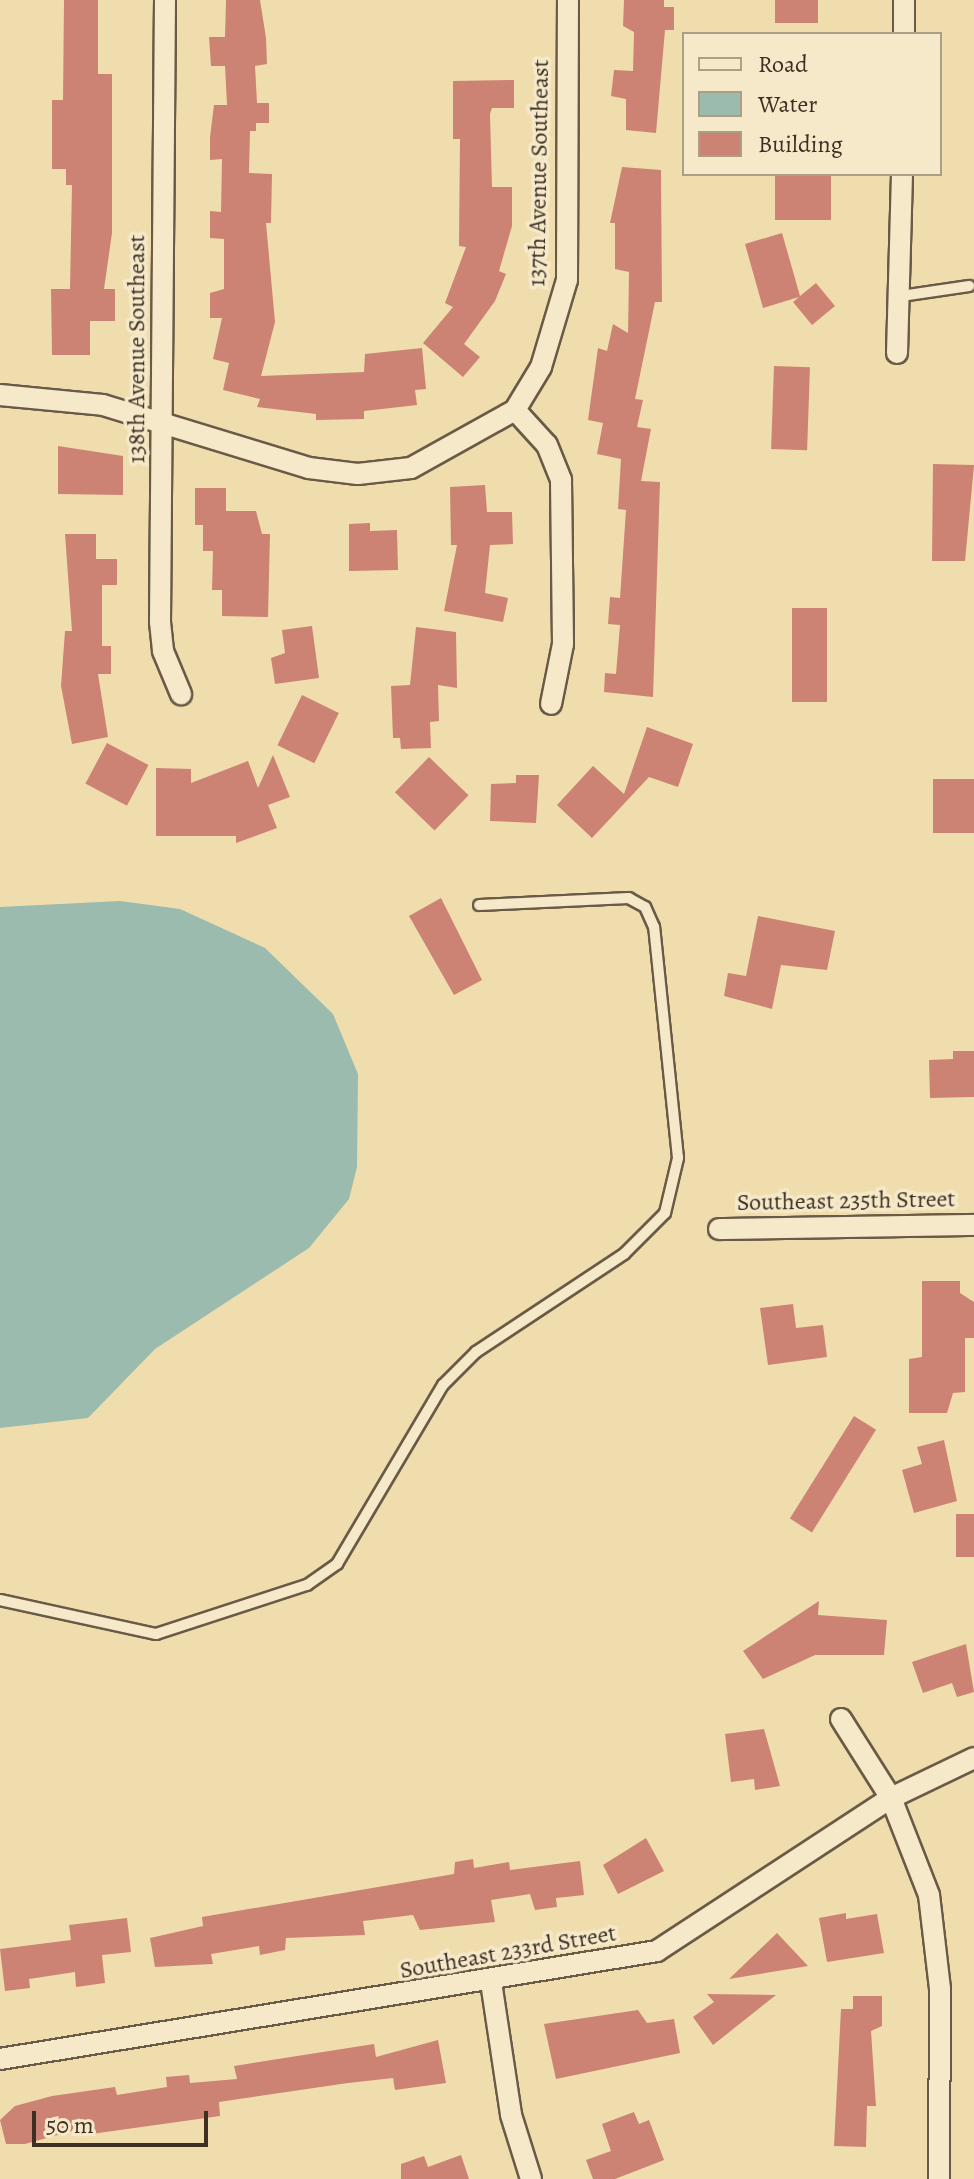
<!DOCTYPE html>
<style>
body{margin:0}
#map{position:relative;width:974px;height:2179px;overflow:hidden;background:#f0ddad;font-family:Alegreya,serif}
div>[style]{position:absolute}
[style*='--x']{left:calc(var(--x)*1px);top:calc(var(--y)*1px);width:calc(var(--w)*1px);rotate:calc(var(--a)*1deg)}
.water>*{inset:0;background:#9abbae}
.building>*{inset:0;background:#cc8373;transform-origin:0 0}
.roads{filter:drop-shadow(2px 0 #6a5a46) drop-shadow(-2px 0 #6a5a46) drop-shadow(0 2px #6a5a46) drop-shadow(0 -2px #6a5a46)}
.service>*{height:10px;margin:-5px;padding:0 5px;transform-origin:5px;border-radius:5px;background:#f5e9ca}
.minor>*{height:20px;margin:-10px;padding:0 10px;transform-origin:10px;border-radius:10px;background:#f5e9ca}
span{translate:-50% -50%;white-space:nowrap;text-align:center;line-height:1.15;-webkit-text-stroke:7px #f5e9ca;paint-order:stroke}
.street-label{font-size:24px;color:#3d2f24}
.legend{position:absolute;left:682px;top:32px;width:260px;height:144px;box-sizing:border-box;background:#f5e9ca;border:2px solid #ab9f88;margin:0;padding:10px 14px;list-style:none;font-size:24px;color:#3d2f24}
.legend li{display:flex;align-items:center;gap:16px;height:40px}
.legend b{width:40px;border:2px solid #ab9f88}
.scale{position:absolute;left:32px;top:2111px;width:176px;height:36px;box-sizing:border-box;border:4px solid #3d2f24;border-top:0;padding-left:10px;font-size:24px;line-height:28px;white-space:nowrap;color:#3d2f24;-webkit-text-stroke:6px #f5e9ca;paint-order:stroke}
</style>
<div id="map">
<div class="water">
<i style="clip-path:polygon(120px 901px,180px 909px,265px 948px,333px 1014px,358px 1074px,357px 1167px,349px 1199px,309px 1248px,155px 1349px,88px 1418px,0 1428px,0 907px)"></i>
</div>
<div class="building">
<i style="clip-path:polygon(64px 0,98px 0,98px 74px,112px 74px,112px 233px,104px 289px,115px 289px,115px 321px,90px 321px,90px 355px,52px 355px,51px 289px,70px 289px,72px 185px,66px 185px,66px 169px,52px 169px,52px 100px,63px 100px)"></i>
<i style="clip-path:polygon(226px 0,260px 0,266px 38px,267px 64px,255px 66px,257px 103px,269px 103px,269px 123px,256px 123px,256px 131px,250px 131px,249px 173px,272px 174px,271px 223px,266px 223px,275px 322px,261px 376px,364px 372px,365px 354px,422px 348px,426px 389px,415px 390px,417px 405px,364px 411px,364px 419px,316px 420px,316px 414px,257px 407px,260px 399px,223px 390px,229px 363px,213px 359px,222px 318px,210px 318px,210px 293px,224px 289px,224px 239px,210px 238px,210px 211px,221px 212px,222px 159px,210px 160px,210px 137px,214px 105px,227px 105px,225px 66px,211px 66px,209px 37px,225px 37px)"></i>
<i style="clip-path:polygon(624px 0,664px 0,664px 7px,674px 7px,674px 30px,665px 30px,656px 133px,626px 130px,626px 99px,611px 96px,614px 70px,633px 71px,634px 32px,623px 26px)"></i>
<i style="left:775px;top:0;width:43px;height:23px"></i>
<i style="clip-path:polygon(514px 80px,514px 108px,492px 108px,490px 114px,492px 187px,512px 187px,512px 226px,499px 271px,506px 274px,495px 301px,464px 344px,480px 357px,463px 377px,423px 343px,453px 307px,445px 303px,466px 247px,459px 246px,460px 139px,453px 139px,453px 81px)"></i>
<i style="clip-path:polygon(622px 167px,661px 170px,662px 302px,655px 302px,635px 399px,643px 400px,637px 427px,651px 429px,641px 481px,660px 482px,653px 697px,604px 692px,605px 673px,616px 674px,620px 625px,608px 624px,610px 597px,620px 598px,626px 510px,618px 509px,621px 459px,597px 454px,603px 423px,588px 420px,598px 348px,607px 351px,613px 324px,628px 333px,629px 272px,615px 269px,615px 223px,610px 223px)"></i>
<i style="left:775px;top:174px;width:56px;height:46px"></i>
<i style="clip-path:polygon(782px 233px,800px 296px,816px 283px,835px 306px,812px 325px,793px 302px,799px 297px,763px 308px,745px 244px)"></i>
<i style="left:774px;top:366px;width:36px;height:83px;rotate:2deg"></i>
<i style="clip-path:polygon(58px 446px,123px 456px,123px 495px,58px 494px)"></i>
<i style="clip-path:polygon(933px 464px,974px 465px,965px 561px,932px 561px)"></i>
<i style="clip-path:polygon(485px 485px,487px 512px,512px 512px,513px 544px,490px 545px,485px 593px,508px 598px,503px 622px,444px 611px,457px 545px,451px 545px,450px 487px)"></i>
<i style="clip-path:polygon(195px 488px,226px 488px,226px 511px,256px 511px,262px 534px,270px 534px,268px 617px,222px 616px,222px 590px,212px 590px,213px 551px,203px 551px,203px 525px,195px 525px)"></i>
<i style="clip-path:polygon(370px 523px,370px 531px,397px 530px,398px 570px,349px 571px,349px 524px)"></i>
<i style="clip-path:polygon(65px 534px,96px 534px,96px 559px,117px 559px,117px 585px,102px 585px,102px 646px,111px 646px,111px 674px,98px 674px,108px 737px,72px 744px,61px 686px,65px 631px,72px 631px)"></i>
<i style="left:792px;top:608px;width:35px;height:94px"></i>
<i style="clip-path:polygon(312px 626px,319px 678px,275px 684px,271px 658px,285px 653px,282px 630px)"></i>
<i style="clip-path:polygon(416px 627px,456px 632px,457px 688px,438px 685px,439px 721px,430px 722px,431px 748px,401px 749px,400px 738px,393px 738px,391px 686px,410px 685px)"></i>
<i style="left:302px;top:695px;width:41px;height:56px;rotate:26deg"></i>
<i style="clip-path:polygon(647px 727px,693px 744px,678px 787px,649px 777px,592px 838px,557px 805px,593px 766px,624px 794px)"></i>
<i style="left:107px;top:743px;width:47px;height:46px;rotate:28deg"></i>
<i style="clip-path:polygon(273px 755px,290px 797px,268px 805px,277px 828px,236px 843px,236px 836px,156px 836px,156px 768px,191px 769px,191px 783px,248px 761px,258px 788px)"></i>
<i style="left:429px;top:757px;width:55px;height:49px;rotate:44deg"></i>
<i style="clip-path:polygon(516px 775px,539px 775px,536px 823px,490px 821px,491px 784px,516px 783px)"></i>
<i style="left:974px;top:779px;width:54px;height:41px;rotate:90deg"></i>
<i style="clip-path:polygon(441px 898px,482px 980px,454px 995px,409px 916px)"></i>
<i style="clip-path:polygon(758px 916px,835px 931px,827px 970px,781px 965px,772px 1009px,724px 996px,728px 973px,746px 976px)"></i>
<i style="clip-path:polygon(953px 1051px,974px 1051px,974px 1097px,930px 1098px,929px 1060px,953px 1059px)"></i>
<i style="clip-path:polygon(922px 1281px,960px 1281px,960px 1293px,974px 1302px,974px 1338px,965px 1338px,965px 1392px,953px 1393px,947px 1413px,909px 1413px,909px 1359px,922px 1357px)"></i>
<i style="clip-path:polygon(793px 1304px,796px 1328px,823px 1325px,827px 1357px,768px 1365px,760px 1308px)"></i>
<i style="left:854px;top:1416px;width:26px;height:121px;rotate:32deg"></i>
<i style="clip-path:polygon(944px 1440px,957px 1501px,914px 1513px,902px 1470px,922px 1464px,917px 1447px)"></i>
<i style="left:956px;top:1514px;width:18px;height:43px"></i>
<i style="clip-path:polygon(819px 1601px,818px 1615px,887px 1620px,884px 1655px,815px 1655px,763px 1679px,743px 1651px)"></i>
<i style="clip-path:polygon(966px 1644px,974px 1692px,957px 1697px,952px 1683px,923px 1693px,912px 1662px)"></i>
<i style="clip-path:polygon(764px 1729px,780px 1786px,755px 1790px,754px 1779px,731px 1782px,725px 1734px)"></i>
<i style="clip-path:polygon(646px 1838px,664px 1871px,618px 1894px,603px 1865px)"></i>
<i style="clip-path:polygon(473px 1859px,474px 1868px,509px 1862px,510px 1870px,580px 1861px,584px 1895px,556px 1898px,557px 1907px,535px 1910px,530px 1894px,491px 1900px,495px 1922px,420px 1930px,413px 1915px,363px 1921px,365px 1935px,286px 1938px,285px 1950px,260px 1955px,259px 1946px,211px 1954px,213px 1964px,155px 1967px,150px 1938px,203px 1926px,202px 1917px,454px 1874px,455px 1862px)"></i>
<i style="clip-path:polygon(846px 1913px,846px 1919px,877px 1914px,884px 1953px,827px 1962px,819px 1918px)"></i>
<i style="clip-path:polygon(127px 1918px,131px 1952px,102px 1955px,105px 1983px,76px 1987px,75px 1972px,29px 1979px,30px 1988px,5px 1991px,0 1949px,71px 1940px,69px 1925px)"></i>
<i style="clip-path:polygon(777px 1933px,808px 1966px,729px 1979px)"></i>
<i style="clip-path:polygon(707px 1994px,776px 1995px,713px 2045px,693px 2017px,714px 2002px)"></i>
<i style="clip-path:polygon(853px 1996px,882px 1996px,882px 2026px,871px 2031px,876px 2106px,867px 2106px,866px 2147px,834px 2146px,841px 2009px,853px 2009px)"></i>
<i style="clip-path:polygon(638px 2010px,647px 2023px,674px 2019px,680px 2053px,556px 2079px,544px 2024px)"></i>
<i style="clip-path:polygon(438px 2040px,446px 2083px,395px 2090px,393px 2078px,348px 2083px,219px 2102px,220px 2116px,77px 2136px,72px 2131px,25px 2144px,6px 2144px,0 2120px,15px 2106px,52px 2096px,115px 2087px,117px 2095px,167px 2087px,166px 2077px,189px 2075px,190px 2083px,237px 2079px,234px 2066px,374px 2044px,376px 2057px)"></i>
<i style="clip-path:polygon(634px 2112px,639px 2124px,649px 2120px,664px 2160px,615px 2179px,593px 2179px,586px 2160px,611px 2151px,602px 2124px)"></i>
<i style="clip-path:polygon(461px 2155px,469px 2179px,401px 2179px,401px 2164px,424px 2156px,428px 2167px)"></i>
</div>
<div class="roads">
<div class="service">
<i style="--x:901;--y:296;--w:69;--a:-8.4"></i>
<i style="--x:0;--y:1600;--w:160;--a:12.3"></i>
<i style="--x:156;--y:1634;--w:159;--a:-18"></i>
<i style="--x:307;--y:1585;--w:37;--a:-35"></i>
<i style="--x:337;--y:1564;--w:208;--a:-59.4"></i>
<i style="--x:443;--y:1385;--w:47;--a:-45"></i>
<i style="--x:476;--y:1352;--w:178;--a:-33.5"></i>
<i style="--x:624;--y:1254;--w:58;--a:-45"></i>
<i style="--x:665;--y:1213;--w:57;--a:-76.7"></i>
<i style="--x:678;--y:1158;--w:232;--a:-95.9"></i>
<i style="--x:654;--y:927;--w:22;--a:-114"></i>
<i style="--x:645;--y:907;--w:18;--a:-151"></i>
<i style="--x:629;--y:898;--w:150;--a:177.3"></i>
</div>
<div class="minor">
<i style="--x:165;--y:0;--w:622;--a:90.46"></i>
<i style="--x:160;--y:622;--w:29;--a:84"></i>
<i style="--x:163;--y:651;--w:47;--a:67.3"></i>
<i style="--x:904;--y:34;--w:34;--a:-90"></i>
<i style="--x:897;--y:353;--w:179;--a:-88.4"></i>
<i style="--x:0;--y:395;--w:103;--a:5.5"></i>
<i style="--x:103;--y:405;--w:215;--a:17"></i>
<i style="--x:309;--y:468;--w:49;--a:7"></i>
<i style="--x:358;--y:474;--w:53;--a:-6.5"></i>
<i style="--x:411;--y:468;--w:119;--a:-29.1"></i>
<i style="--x:515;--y:410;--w:50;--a:-58.8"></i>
<i style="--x:541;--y:367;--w:91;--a:-73.4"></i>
<i style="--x:567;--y:280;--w:280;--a:-89.8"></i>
<i style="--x:515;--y:410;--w:47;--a:47.6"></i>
<i style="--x:547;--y:445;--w:38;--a:68"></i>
<i style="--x:561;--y:480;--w:164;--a:89.3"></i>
<i style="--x:563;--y:644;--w:61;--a:101.3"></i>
<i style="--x:719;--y:1229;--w:255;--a:-0.9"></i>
<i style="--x:841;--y:1719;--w:93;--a:57.7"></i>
<i style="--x:891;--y:1798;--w:104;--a:68.6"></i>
<i style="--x:929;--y:1895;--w:95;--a:83.3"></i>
<i style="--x:940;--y:1989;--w:190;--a:90.3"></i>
<i style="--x:491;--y:1982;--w:134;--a:81.4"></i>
<i style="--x:511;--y:2115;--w:67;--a:72.6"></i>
<i style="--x:0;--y:2059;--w:666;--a:-9.33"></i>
<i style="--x:657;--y:1951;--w:280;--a:-33.2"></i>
<i style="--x:891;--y:1798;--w:92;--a:-25.7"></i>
</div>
</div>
<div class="street-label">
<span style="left:539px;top:173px;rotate:-89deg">137th Avenue Southeast</span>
<span style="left:137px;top:349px;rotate:-90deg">138th Avenue Southeast</span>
<span style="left:846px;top:1201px;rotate:-1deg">Southeast 235th Street</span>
<span style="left:508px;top:1952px;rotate:-10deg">Southeast 233rd Street</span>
</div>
<ul class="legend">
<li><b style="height:10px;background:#f5e9ca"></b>Road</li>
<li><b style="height:22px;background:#9abbae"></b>Water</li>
<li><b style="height:22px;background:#cc8373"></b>Building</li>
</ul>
<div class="scale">50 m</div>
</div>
